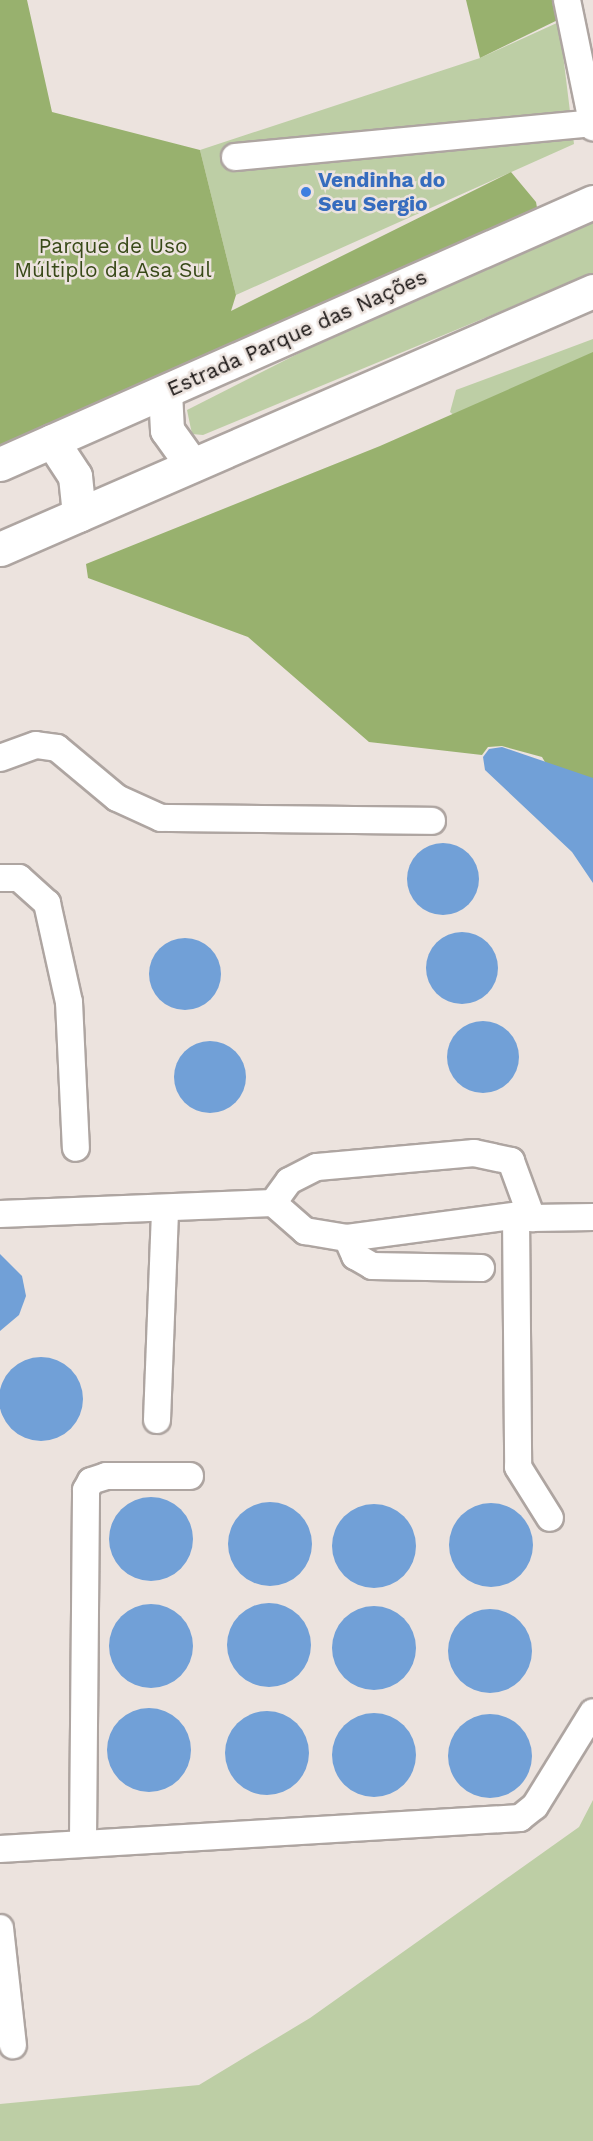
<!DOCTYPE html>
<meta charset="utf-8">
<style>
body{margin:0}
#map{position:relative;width:593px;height:2141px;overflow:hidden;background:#ece3de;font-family:"Work Sans",sans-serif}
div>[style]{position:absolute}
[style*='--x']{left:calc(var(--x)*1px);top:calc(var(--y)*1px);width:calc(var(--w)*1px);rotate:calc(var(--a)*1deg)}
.green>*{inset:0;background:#bdcea5}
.forest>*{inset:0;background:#98b16e}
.water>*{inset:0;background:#71a0d7}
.round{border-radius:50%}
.roads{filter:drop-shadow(2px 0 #aea5a1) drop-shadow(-2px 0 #aea5a1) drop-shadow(0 2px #aea5a1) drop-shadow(0 -2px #aea5a1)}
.minor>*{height:26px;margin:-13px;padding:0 13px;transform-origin:13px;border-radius:13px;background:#fff}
.highway>*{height:33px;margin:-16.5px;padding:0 16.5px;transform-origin:16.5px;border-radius:16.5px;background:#fff}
.dots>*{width:16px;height:16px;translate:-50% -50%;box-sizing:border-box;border:3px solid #ece3de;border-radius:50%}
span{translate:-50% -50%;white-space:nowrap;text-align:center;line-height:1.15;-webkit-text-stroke:5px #ece3de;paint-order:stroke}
.shop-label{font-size:21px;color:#366cbe;font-weight:700}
.left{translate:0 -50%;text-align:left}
.park-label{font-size:21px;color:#384918}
.street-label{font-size:21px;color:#171312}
</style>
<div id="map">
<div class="green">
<i style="clip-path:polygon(559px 22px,574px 144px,236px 295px,200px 150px,480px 58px)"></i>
<i style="clip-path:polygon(593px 216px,593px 273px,203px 435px,192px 434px,187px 410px,396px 304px)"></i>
<i style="clip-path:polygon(593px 339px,593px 534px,450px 412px,456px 390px)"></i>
<i style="clip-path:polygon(593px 1800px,593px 2141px,0 2141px,0 2104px,199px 2085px,310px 2018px,579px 1827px)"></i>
</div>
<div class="forest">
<i style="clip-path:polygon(0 0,27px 0,52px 112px,200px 150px,236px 295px,231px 311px,511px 172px,536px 202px,538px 213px,0 447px)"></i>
<i style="clip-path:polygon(466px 0,567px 0,570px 14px,480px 58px)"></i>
<i style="clip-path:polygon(593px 352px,593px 843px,542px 757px,502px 746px,488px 747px,482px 755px,369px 742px,248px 637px,88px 578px,86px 564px,380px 446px)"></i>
</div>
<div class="water">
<i style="clip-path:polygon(502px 747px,593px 778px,593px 883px,572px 852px,485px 770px,483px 757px,489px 749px)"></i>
<i class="round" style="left:407px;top:843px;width:72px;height:72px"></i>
<i class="round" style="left:426px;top:932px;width:72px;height:72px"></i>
<i class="round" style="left:149px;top:938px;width:72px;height:72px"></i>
<i class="round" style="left:447px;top:1021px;width:72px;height:72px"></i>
<i class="round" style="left:174px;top:1041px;width:72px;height:72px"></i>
<i style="clip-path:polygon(0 1254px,22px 1276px,26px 1296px,19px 1315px,0 1331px)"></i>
<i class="round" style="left:-1px;top:1357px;width:84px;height:84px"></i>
<i class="round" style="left:109px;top:1497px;width:84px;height:84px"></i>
<i class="round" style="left:228px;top:1502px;width:84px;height:84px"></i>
<i class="round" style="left:449px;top:1503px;width:84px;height:84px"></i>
<i class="round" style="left:332px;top:1504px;width:84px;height:84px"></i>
<i class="round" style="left:227px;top:1603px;width:84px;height:84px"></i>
<i class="round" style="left:109px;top:1604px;width:84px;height:84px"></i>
<i class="round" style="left:332px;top:1606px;width:84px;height:84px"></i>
<i class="round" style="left:448px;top:1609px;width:84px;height:84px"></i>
<i class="round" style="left:107px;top:1708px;width:84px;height:84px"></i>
<i class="round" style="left:225px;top:1711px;width:84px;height:84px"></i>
<i class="round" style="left:332px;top:1713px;width:84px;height:84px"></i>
<i class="round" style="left:448px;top:1714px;width:84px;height:84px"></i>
</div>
<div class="roads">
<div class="minor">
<i style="--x:567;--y:0;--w:130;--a:78.4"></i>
<i style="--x:235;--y:157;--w:360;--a:-5.4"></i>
<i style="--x:0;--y:758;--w:38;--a:-20"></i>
<i style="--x:36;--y:745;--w:21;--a:8"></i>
<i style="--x:57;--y:748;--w:78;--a:39.8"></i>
<i style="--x:117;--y:798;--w:48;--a:24.4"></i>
<i style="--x:161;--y:818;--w:271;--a:0.6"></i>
<i style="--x:0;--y:878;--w:19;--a:0"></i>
<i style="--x:19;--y:878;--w:38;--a:42"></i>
<i style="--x:47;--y:903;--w:101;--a:77.5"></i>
<i style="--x:69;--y:1002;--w:146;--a:87.3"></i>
<i style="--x:273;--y:1203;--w:43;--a:41.2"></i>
<i style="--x:305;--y:1231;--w:43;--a:9.5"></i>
<i style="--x:347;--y:1238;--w:183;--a:-7.6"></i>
<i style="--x:0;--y:1214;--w:273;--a:-2.3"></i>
<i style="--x:273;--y:1203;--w:27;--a:-54"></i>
<i style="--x:289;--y:1181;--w:31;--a:-27"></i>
<i style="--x:317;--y:1167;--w:158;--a:-5.1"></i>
<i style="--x:474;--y:1153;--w:38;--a:12"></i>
<i style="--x:511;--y:1161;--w:61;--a:69.8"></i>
<i style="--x:532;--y:1218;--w:61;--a:-0.9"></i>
<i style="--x:516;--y:1216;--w:251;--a:89.5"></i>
<i style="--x:518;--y:1467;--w:60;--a:57.9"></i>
<i style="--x:347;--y:1238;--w:20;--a:66"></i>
<i style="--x:355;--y:1256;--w:20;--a:30"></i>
<i style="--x:372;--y:1266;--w:109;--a:1.1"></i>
<i style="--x:157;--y:1420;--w:210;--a:-87.8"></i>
<i style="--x:83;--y:1840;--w:350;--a:-89.5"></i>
<i style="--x:86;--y:1490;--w:10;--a:-61"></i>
<i style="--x:91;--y:1481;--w:16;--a:-18"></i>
<i style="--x:106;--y:1476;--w:84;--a:0"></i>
<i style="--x:0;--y:1849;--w:521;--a:-3.41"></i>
<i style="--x:520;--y:1818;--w:19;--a:-39"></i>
<i style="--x:535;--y:1806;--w:110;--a:-58.3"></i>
<i style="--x:0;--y:1928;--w:118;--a:83.7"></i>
</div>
<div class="highway">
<i style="--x:165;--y:392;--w:38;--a:87"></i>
<i style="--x:167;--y:430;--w:43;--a:54.5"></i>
<i style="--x:52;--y:441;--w:42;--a:56.7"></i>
<i style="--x:75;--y:476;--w:39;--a:84"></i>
<i style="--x:0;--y:464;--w:648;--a:-23.84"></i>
<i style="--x:0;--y:549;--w:647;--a:-23.51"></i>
</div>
</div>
<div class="dots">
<i style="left:306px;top:192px;background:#3f7fe0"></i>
</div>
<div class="shop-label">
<span class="left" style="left:318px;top:192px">Vendinha do<br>Seu Sergio</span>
</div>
<div class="park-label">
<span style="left:113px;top:258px">Parque de Uso<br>Múltiplo da Asa Sul</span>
</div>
<div class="street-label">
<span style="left:297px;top:333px;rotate:-24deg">Estrada Parque das Nações</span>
</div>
</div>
